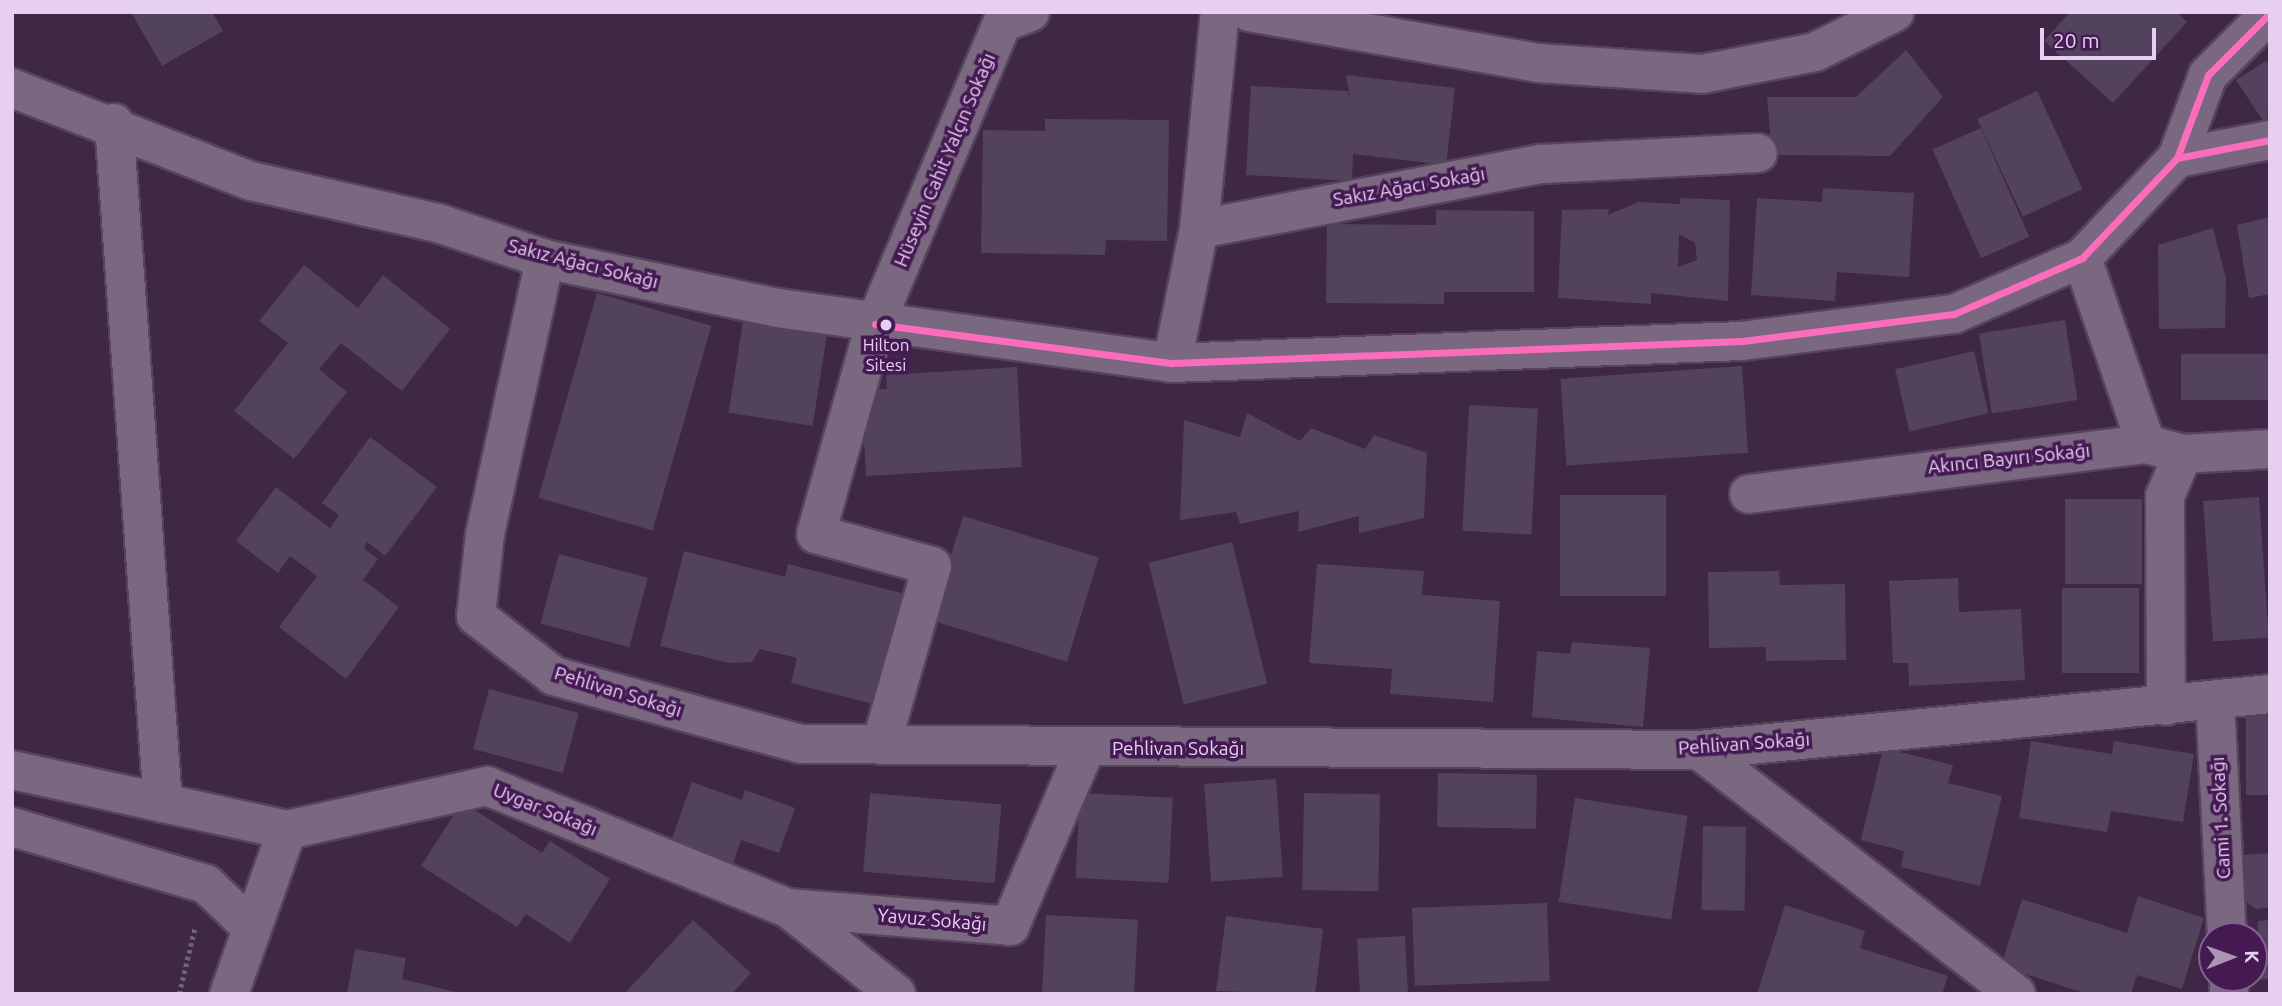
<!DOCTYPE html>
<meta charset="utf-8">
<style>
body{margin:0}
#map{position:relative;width:2282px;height:1006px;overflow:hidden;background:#3f2746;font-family:Ubuntu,sans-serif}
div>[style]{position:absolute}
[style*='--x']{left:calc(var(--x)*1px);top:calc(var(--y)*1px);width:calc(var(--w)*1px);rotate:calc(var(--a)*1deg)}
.building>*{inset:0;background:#52425e;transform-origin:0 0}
.path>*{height:4.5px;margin-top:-2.25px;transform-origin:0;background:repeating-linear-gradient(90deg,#716077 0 3.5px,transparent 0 7px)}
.roads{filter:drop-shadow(2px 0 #57435e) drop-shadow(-2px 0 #57435e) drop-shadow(0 2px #57435e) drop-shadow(0 -2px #57435e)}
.minor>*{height:38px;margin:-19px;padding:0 19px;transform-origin:19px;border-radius:19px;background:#7a6881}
.tertiary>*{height:38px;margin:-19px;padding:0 19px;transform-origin:19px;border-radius:19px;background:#7a6881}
.secondary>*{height:38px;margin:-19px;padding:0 19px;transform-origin:19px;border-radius:19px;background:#7a6881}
.bus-1>*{height:7px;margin:-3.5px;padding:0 3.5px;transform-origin:3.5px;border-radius:3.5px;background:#fb6dba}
.dots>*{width:19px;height:19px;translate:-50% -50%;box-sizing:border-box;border:4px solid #451a53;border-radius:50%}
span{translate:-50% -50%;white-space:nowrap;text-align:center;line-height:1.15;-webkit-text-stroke:7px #451a53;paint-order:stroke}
.bus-label{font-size:17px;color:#e7cff1}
.street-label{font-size:19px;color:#e7cff1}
.frame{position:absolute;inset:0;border:14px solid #e7cff1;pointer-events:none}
.north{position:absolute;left:2198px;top:922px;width:70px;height:70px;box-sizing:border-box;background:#451a53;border:2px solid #866292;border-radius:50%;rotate:89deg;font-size:19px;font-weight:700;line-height:28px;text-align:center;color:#e7cff1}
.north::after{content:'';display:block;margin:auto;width:24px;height:32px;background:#ac94b5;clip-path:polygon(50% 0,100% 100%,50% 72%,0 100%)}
.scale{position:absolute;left:2040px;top:28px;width:116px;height:32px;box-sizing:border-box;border:4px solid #e7cff1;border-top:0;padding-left:9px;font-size:21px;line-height:24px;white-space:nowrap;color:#e7cff1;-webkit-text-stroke:5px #451a53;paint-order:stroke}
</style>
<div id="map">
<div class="building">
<i style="clip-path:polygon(131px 12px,212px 12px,223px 31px,162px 66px)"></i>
<i style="clip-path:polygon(2070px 12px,2177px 12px,2187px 22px,2113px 103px,2044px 41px)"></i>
<i style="clip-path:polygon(1906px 50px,1943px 97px,1890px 156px,1772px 155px,1767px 97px,1856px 97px)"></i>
<i style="clip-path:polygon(2266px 61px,2270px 66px,2267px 127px,2236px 80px)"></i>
<i style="clip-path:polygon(1346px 75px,1455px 88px,1446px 165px,1353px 154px,1352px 181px,1246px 175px,1251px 86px,1348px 91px,1351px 102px)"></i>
<i style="left:2037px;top:91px;width:108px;height:66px;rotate:65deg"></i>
<i style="clip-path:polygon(1045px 119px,1169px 120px,1167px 241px,1106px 240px,1105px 255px,981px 253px,983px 130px,1045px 131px)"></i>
<i style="left:1981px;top:128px;width:119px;height:53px;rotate:66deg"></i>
<i style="clip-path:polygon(1823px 188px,1914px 193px,1909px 277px,1837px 272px,1835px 301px,1751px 295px,1757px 198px,1822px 202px)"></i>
<i style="clip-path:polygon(evenodd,1680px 198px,1730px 200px,1728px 301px,1651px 293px,1651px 304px,1558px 298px,1562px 210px,1609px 209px,1608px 215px,1638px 202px,1680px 204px,1680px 198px,1679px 234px,1695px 243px,1697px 260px,1678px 267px,1679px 234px)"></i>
<i style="clip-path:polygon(1436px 210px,1534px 211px,1534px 292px,1444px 292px,1444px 304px,1326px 303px,1327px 224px,1436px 225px)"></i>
<i style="clip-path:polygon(2270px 217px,2270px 294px,2249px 298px,2237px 225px)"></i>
<i style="clip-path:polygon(2213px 228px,2226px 279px,2225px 328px,2159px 329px,2158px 245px)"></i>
<i style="clip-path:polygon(304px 265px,358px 308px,383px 275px,450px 329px,402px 391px,341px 343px,319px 369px,347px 392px,294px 459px,234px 411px,288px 343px,259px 321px)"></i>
<i style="left:597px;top:293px;width:119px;height:213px;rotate:16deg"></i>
<i style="left:745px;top:309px;width:85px;height:105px;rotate:9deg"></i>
<i style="left:2065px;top:320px;width:81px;height:87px;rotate:81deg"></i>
<i style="left:1974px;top:351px;width:64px;height:81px;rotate:77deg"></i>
<i style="left:2270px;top:354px;width:46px;height:89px;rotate:90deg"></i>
<i style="left:1742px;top:366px;width:87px;height:182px;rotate:86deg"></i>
<i style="clip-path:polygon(1017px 367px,1022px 467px,866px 476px,861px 390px,887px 389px,886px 375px)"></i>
<i style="left:1469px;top:405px;width:69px;height:126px;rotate:3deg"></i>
<i style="clip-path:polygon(1247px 413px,1300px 441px,1311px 428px,1365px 449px,1374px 435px,1427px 453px,1424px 518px,1359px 533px,1359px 516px,1298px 532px,1299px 511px,1240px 524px,1236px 512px,1180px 520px,1184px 420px,1240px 437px)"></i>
<i style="clip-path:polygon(370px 437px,437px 487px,385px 556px,367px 542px,364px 548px,378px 559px,363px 580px,399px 607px,346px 679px,279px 627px,317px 576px,290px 556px,278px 573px,236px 541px,276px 487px,330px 528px,339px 515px,322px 503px)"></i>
<i style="left:1560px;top:495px;width:106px;height:101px"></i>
<i style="left:2259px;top:497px;width:141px;height:56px;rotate:86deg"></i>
<i style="left:2142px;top:499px;width:85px;height:77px;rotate:90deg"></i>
<i style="left:963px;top:516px;width:142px;height:109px;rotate:17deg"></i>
<i style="left:1232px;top:542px;width:146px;height:86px;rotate:76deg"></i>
<i style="clip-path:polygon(684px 551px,785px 577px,788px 564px,905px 594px,877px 705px,791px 683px,797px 658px,760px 649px,752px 662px,729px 663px,660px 646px)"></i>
<i style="left:559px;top:554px;width:92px;height:72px;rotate:15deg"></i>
<i style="clip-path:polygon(1317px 564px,1424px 571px,1422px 595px,1500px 601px,1493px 702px,1390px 694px,1392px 669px,1309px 663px)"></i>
<i style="clip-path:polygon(1779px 571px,1780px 585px,1845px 584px,1846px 660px,1766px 661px,1766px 647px,1709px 648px,1708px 572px)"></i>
<i style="clip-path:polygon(1958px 578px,1959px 612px,2021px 609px,2025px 680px,1909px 686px,1908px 663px,1893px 663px,1889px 581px)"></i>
<i style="left:2062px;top:588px;width:77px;height:85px"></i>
<i style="clip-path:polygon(1572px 642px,1650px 648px,1643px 727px,1532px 717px,1537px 651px,1570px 654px)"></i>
<i style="left:489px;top:689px;width:93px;height:62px;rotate:15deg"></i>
<i style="left:2270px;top:716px;width:79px;height:24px;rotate:90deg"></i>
<i style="clip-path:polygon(2031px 741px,2112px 754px,2114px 741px,2194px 754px,2183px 822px,2111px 811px,2107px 832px,2019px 818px)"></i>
<i style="clip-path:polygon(1883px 748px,1953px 765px,1948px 783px,2002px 796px,1980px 886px,1901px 867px,1904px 851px,1861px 840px)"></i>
<i style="left:1438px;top:773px;width:99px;height:54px;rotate:1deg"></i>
<i style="left:1276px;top:779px;width:98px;height:72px;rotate:86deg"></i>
<i style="clip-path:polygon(692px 782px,742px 800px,745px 790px,795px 808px,779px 853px,741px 840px,732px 867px,670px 844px)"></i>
<i style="left:870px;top:793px;width:132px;height:79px;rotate:5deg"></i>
<i style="left:1080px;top:793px;width:93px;height:85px;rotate:3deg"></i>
<i style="left:1304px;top:793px;width:76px;height:97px;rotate:1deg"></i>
<i style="left:1575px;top:798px;width:114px;height:105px;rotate:9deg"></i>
<i style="clip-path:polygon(462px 802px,542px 853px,550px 841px,610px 879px,570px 943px,526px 914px,517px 927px,421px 866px)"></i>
<i style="left:1703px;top:826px;width:43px;height:84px;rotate:1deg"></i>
<i style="clip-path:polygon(2270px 853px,2270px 907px,2256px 909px,2245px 901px,2244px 855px)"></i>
<i style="clip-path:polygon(2138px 896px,2204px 918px,2182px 989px,2137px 975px,2131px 994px,2087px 994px,2001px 966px,2022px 899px,2127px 933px)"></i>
<i style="left:1547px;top:903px;width:78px;height:135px;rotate:88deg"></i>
<i style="clip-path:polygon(1785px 905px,1865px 931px,1860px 948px,1948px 976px,1942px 994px,1757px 994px)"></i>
<i style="left:1046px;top:915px;width:92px;height:79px;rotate:3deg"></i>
<i style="clip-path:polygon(1226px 916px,1323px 929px,1315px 994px,1216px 991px)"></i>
<i style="clip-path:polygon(693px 920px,751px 973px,732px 994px,624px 994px)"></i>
<i style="clip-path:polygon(2270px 920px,2270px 979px,2256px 980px,2258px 921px)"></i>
<i style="left:1405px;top:936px;width:58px;height:48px;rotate:87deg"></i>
<i style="clip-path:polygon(355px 949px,406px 958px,402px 979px,464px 994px,347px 994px)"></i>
</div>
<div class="path">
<i style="--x:179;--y:994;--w:69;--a:-76.6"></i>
</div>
<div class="roads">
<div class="minor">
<i style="--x:1249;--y:12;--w:293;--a:10"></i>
<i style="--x:1538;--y:63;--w:164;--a:3.8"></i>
<i style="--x:1702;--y:74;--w:115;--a:-11"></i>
<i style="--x:1815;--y:52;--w:89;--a:-26.6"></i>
<i style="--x:114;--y:123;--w:682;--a:85.88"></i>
<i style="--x:1199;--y:229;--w:218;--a:-84.5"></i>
<i style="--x:2082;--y:258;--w:197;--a:71"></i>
<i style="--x:545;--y:259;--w:281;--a:102.3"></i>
<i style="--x:485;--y:534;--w:82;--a:96.3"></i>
<i style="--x:476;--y:616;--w:98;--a:37.6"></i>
<i style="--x:554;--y:676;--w:256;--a:15.4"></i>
<i style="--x:801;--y:744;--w:898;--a:0.38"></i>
<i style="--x:1699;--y:750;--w:574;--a:-5.6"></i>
<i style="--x:1172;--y:363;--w:137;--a:-78.6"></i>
<i style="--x:1199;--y:229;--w:348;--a:-10.8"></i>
<i style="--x:1541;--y:164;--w:217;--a:-2.9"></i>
<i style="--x:1749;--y:494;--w:400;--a:-7.2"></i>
<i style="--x:2146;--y:444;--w:38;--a:15"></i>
<i style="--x:2183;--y:454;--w:87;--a:-3.3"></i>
<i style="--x:2215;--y:700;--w:236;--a:87.1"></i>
<i style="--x:2166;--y:706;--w:210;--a:-90.3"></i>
<i style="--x:2165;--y:496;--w:46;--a:-66.8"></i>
<i style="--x:881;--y:745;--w:186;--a:-74.1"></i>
<i style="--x:932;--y:566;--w:120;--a:-164.6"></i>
<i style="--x:816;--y:534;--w:218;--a:-74.3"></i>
<i style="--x:875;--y:324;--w:327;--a:-67.1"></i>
<i style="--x:1002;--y:23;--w:30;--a:-21"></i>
<i style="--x:1699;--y:750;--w:400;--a:37.6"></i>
<i style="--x:12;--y:770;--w:281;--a:12.3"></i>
<i style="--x:12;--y:827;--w:202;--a:16.4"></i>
<i style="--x:206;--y:884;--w:61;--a:43.7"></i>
<i style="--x:788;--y:908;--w:223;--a:4.6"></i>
<i style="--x:1010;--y:926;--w:192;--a:-67"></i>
<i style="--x:2229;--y:978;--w:16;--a:90"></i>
<i style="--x:229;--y:994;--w:174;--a:-70.5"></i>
<i style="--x:287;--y:830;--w:205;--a:-12.4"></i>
<i style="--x:487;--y:786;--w:325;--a:22.1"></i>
<i style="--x:788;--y:908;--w:138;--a:38.5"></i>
</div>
<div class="tertiary">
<i style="--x:12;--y:88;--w:256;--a:21.3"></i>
<i style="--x:251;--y:181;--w:192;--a:12.7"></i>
<i style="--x:438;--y:223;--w:113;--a:18.6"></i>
<i style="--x:545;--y:259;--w:238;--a:11.9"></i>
<i style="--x:778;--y:308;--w:398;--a:7.9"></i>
<i style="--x:1172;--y:363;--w:570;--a:-2.21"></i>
<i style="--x:1742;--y:341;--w:214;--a:-7.3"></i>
<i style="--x:1954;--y:314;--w:140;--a:-23.6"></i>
<i style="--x:2082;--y:258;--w:138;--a:-46.5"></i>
</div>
<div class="secondary">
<i style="--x:2270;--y:13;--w:88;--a:135"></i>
<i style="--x:2208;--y:75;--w:89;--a:110.5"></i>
<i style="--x:2177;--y:158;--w:95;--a:-11"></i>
</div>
</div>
<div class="bus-1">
<i style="--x:2177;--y:158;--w:95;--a:-11"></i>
<i style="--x:875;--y:324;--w:300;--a:7.5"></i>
<i style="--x:1172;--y:363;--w:570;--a:-2.21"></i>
<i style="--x:1742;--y:341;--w:214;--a:-7.3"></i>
<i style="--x:1954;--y:314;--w:140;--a:-23.6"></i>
<i style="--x:2082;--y:258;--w:138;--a:-46.5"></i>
<i style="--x:2177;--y:158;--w:89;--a:-69.5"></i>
<i style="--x:2208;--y:75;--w:88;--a:-45"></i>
</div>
<div class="dots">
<i style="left:886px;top:325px;background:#e7cff1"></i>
</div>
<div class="bus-label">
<span style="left:886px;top:355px">Hilton<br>Sitesi</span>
</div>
<div class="street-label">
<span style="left:945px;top:160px;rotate:-67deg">Hüseyin Cahit Yalçın Sokağı</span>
<span style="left:1409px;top:187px;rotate:-10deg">Sakız Ağacı Sokağı</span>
<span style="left:583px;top:264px;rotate:14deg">Sakız Ağacı Sokağı</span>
<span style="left:2009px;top:459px;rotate:-6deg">Akıncı Bayırı Sokağı</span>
<span style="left:618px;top:692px;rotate:17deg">Pehlivan Sokağı</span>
<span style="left:1744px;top:744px;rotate:-4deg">Pehlivan Sokağı</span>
<span style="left:1178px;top:749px">Pehlivan Sokağı</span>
<span style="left:545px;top:810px;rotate:22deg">Uygar Sokağı</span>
<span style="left:2221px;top:818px;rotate:-93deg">Cami 1. Sokağı</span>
<span style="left:932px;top:920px;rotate:5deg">Yavuz Sokağı</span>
</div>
<div class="frame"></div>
<div class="north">K</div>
<div class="scale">20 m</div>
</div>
